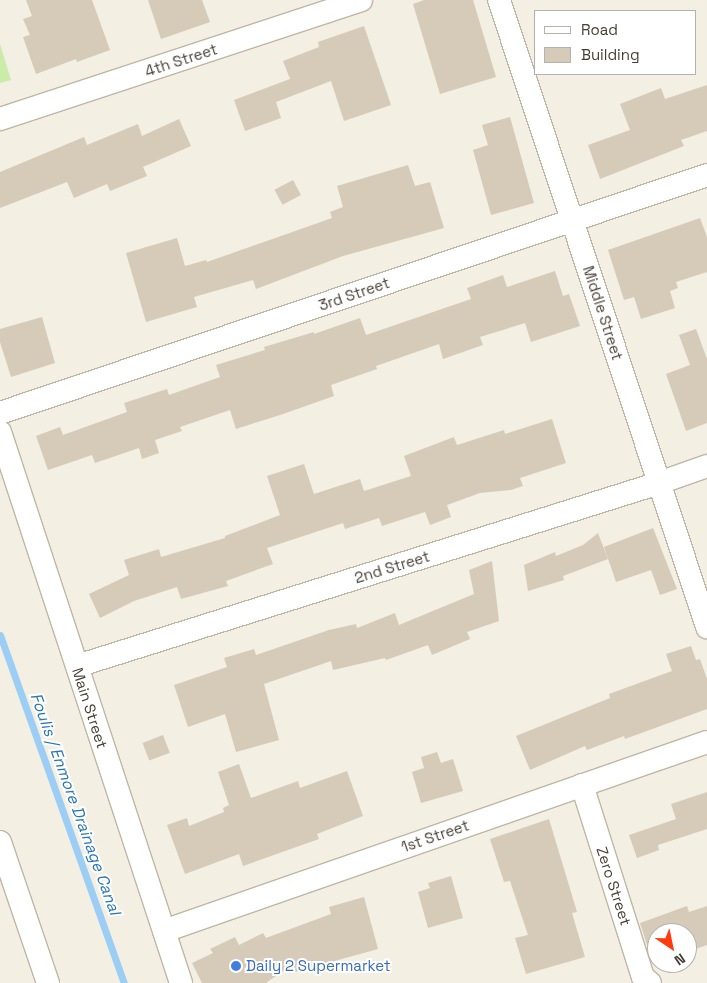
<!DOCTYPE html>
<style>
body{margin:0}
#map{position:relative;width:707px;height:983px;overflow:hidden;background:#f3efe3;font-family:"Space Grotesk",sans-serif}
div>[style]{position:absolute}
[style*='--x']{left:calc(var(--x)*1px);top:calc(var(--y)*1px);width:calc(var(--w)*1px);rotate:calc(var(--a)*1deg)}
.green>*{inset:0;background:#cbeba9}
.stream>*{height:7px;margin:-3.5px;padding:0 3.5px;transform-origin:3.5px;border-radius:3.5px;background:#9bcdf5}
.building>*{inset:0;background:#d5cbb8;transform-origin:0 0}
.roads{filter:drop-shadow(1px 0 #bfb7a5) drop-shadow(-1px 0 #bfb7a5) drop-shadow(0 1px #bfb7a5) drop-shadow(0 -1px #bfb7a5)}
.minor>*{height:22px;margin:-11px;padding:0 11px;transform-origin:11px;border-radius:11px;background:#fff}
.dots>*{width:14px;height:14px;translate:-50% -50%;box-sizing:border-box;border:2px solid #fff;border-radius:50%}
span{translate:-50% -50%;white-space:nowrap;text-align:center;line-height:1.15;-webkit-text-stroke:4px #fff;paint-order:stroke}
.street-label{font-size:15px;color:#453f33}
.shop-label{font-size:15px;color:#366cbe}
.left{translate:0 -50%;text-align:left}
.water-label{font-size:16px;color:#2675b8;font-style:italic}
.legend{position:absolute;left:534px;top:10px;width:162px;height:65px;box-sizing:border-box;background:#fff;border:1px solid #b5b2ad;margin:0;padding:6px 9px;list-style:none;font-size:15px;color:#453f33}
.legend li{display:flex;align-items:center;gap:10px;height:25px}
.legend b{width:25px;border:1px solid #b5b2ad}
.north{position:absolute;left:647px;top:923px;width:50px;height:50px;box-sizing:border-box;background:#fff;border:1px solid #b5b2ad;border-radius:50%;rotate:146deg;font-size:14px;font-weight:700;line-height:20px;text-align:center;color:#453f33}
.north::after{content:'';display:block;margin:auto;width:18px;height:22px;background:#ff3b0e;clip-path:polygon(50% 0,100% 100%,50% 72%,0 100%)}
</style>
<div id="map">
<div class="green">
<i style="clip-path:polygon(0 44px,11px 80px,0 83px)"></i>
</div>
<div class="stream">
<i style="--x:0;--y:635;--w:369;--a:70.4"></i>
</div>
<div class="building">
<i style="clip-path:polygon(26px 0,92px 0,110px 50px,77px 62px,76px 59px,36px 74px,23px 37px,30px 35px,23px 19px,32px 16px)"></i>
<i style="clip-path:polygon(148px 0,202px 0,210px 22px,161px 39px)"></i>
<i style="clip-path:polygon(424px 0,473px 0,496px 77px,440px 94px,413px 4px)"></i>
<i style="clip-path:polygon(364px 26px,391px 105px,344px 121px,331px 81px,276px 102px,281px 118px,245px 131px,234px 100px,290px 79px,283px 61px,319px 47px,318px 42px)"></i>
<i style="clip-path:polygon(707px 85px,707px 131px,681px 140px,684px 146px,600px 179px,588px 145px,630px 130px,620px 104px,661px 88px,665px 99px)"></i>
<i style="clip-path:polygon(510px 117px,534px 203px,491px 215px,473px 150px,488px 145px,482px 125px)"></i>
<i style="clip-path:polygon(179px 119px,191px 146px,143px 167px,147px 176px,110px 191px,107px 184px,74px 198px,67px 182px,0 208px,0 172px,84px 137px,87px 145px,138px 124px,142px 136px)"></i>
<i style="clip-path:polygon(408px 165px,415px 186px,430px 182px,444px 228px,343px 256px,256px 289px,253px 280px,194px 297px,197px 307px,146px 322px,126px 253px,177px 238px,185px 266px,206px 260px,207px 262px,332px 218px,330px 212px,343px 207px,337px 186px)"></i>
<i style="left:293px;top:180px;width:17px;height:21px;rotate:62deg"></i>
<i style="clip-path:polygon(700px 218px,707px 237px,707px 272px,676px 282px,678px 288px,670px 291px,675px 308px,641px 319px,634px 297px,624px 300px,608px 250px)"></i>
<i style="clip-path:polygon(555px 271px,563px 296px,569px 294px,580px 326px,531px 342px,525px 323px,480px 337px,483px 345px,443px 359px,439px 344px,376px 366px,377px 369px,331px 385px,334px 396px,283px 414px,236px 429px,230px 410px,180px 427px,182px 431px,155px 440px,159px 453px,142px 459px,139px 448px,95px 463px,92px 455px,48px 470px,36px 436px,60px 427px,63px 435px,127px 412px,124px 403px,167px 389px,169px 395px,220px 377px,216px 365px,265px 350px,264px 347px,314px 332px,314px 334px,360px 318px,366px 335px,471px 299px,467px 288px,503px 275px,507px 287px)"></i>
<i style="clip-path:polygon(42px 317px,55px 363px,11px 377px,0 342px,0 329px)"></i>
<i style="clip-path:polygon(696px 329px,707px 359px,707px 423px,686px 431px,666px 374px,690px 365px,679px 335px)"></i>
<i style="clip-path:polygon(552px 419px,566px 463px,520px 478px,523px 486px,511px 490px,480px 493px,447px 505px,451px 517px,430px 525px,425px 512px,382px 526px,379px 518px,345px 529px,343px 523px,267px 548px,273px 564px,226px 581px,228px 586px,181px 599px,177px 587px,134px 601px,100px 618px,89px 594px,129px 575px,124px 560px,159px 549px,161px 557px,225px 538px,225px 536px,280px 515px,267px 476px,304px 464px,314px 494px,360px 479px,364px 491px,411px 476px,404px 456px,454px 437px,457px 445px,504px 430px,505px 434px)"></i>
<i style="clip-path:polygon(653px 528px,677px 589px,660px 595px,651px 570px,616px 582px,604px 547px)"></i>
<i style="clip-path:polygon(598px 533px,608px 559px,563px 576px,564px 580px,528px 591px,524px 565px,555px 552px,556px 556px,583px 545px)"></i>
<i style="clip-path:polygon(492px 561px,499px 621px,467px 632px,470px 639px,432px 655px,428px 645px,386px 660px,385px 658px,333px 670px,331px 661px,264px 684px,279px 740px,236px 752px,225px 714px,188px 727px,174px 685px,227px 667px,224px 658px,254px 649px,256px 655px,329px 630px,356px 624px,357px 628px,395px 613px,399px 625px,474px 594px,469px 570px)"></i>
<i style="clip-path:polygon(691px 646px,696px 660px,700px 659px,707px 679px,707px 709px,625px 739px,624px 736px,587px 750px,585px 746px,530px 770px,516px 736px,610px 698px,609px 694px,672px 671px,666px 654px)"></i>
<i style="left:163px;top:735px;width:19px;height:22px;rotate:69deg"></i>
<i style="clip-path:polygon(437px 752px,441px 763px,453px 759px,463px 791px,421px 803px,412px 772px,424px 768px,421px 757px)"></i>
<i style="clip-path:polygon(239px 764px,251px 798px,298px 781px,300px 788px,347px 771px,363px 816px,317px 834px,319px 839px,243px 866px,239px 854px,185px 874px,167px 825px,187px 818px,189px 826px,224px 812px,223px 808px,229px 805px,218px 772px)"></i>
<i style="clip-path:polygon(707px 792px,707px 829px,658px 845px,659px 850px,637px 858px,629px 835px,676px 819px,671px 804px)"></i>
<i style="clip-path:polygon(549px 819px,577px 912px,572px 913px,585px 957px,526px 974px,515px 938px,528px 935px,510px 881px,504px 882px,490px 839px)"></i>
<i style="clip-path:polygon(451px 876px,463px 918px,428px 928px,418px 892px,430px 888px,428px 883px)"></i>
<i style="clip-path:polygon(364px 897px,378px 949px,295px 972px,293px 964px,266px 983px,202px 983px,192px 963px,213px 953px,210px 949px,235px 937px,239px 945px,263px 933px,266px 938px,331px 914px,329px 907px)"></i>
<i style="clip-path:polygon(687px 906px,689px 912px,707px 906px,707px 945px,687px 952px,687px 933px,657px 933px,657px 962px,653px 964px,640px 923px)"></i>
</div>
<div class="roads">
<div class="minor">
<i style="--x:499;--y:0;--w:661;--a:71.65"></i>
<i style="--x:0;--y:119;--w:380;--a:-18.2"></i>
<i style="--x:0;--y:413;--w:746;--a:-18.6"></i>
<i style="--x:0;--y:432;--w:580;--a:71.81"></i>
<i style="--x:77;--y:666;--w:610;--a:-17.45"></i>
<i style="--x:659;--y:483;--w:51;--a:-19.5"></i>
<i style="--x:582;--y:785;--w:201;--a:72.4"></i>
<i style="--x:643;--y:977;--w:9;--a:41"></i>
<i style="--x:0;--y:842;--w:149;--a:71.2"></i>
<i style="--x:164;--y:931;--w:575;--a:-19.19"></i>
</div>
</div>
<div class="dots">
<i style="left:236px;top:966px;background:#3f7fe0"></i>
</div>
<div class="street-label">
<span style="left:181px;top:60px;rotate:-18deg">4th Street</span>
<span style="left:354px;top:294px;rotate:-19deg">3rd Street</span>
<span style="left:603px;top:313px;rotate:72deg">Middle Street</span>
<span style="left:392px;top:567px;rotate:-17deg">2nd Street</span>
<span style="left:90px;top:708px;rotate:72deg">Main Street</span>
<span style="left:435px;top:836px;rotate:-19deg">1st Street</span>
<span style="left:614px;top:886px;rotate:72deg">Zero Street</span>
</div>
<div class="shop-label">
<span class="left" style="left:246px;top:966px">Daily 2 Supermarket</span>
</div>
<div class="water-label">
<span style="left:75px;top:804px;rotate:70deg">Foulis / Enmore Drainage Canal</span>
</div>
<ul class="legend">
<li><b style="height:6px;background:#fff"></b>Road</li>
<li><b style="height:14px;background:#d5cbb8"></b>Building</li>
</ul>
<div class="north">N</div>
</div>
